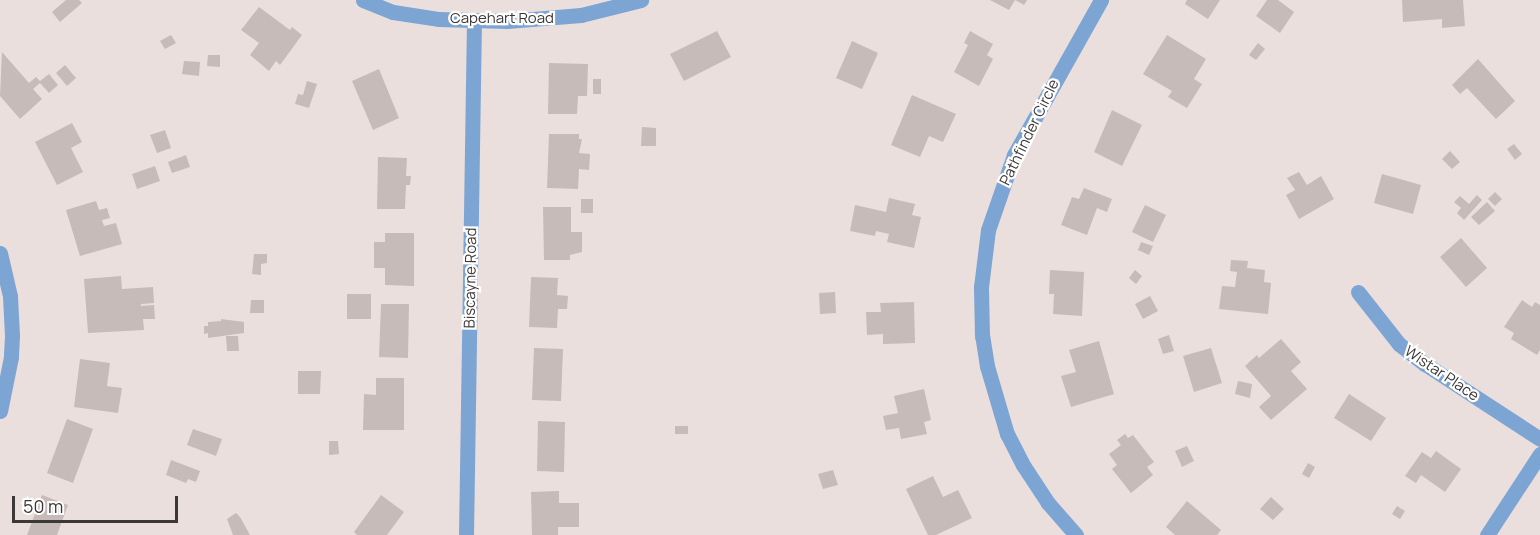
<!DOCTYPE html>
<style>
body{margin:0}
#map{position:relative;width:1540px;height:535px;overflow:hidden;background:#eadfdd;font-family:Manrope,sans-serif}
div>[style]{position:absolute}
.building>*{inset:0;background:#c6bbb9}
.minor>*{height:15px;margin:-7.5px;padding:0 7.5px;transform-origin:7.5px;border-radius:7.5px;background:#7da5d4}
span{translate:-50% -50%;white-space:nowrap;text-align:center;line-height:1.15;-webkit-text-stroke:4.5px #fff;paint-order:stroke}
.street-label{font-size:15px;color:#3c3837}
.scale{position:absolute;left:12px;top:496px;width:166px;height:27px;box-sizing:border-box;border:3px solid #3c3837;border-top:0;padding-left:8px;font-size:18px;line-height:21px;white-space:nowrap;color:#3c3837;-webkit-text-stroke:4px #fff;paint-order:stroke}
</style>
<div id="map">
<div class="building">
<div style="clip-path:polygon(66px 0,79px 0,82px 3px,60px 22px,52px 12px)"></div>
<div style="clip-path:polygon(990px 0,1027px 0,1024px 5px,1015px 0,1009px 10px)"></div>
<div style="clip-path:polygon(1187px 0,1220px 0,1208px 19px,1185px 4px)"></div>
<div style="clip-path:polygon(1267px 0,1278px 0,1294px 12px,1280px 33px,1256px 16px)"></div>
<div style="clip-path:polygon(1402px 0,1463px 0,1465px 26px,1442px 28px,1442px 19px,1403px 22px)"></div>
<div style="clip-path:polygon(259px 7px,290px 30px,292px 27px,302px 35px,280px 65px,276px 61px,269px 71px,250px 55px,259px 43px,241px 30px)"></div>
<div style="clip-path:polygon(717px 31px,731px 57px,684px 81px,670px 54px)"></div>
<div style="clip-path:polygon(970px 31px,993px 44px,987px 55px,993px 59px,979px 86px,954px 72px,968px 45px,964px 43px)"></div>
<div style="clip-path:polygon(171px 35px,176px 43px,165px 49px,160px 41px)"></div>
<div style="clip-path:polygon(1167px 35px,1206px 59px,1194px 79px,1202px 84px,1187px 108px,1168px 97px,1172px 91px,1143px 74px)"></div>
<div style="clip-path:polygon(852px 41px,878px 53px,862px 89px,836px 78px)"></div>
<div style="clip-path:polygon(1258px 43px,1265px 49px,1256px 60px,1249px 55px)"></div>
<div style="clip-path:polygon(2px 52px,29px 83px,36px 77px,40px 81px,49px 74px,58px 85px,49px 93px,40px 83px,33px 89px,42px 99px,20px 119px,0 96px)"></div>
<div style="clip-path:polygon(208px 55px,220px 55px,220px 67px,207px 66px)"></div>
<div style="clip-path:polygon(1478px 59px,1515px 101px,1496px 119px,1467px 88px,1460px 94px,1452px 85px)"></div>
<div style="clip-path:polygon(184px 61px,200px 62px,199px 76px,182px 74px)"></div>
<div style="clip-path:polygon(549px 63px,588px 64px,587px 96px,578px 96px,577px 114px,548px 114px)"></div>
<div style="clip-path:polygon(65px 65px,76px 78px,67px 86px,56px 73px)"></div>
<div style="clip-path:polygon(379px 69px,399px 118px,373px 130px,352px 81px)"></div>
<div style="clip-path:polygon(593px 79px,601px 79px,601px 94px,593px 94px)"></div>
<div style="clip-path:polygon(307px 81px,317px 84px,309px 108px,295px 104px,298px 94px,303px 95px)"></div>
<div style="clip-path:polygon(912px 95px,956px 114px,943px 142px,929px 136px,920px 157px,891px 145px)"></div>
<div style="clip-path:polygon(1112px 110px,1142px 125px,1122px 166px,1094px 152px)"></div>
<div style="clip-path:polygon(72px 123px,82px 142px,71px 148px,83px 172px,57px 185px,35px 142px)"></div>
<div style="clip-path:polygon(642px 127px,656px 128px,656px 146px,641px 146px)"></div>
<div style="clip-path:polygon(165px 130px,171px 148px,157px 153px,150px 135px)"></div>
<div style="clip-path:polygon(549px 134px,579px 134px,579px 139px,582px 139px,579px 153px,590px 154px,589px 170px,579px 169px,578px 189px,547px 188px)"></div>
<div style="clip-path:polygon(1514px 144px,1522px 154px,1515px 160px,1507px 149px)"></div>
<div style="clip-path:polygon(1450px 151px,1460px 162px,1452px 169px,1442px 159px)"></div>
<div style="clip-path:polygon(186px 155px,190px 167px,172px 173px,168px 162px)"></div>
<div style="clip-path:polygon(378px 157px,407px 158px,406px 176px,411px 176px,410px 185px,406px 185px,405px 209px,377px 209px)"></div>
<div style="clip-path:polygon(155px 166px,160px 181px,137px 189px,132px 174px)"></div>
<div style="clip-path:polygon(1299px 172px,1307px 185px,1321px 176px,1334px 199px,1299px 219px,1286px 195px,1295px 190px,1287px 178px)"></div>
<div style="clip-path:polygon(1382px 174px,1421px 185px,1413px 214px,1374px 203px)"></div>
<div style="clip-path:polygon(1084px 188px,1112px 199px,1107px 212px,1097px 208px,1087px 235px,1061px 225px,1072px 197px,1079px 199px)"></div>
<div style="clip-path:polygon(1495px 192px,1502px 199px,1495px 206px,1488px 199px)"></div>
<div style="clip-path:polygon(1477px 195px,1482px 200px,1464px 220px,1457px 213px,1461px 208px,1454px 202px,1460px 196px,1469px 204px)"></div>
<div style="clip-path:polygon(889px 198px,915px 204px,912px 215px,921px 217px,914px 248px,887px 242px,889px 234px,876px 231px,875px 236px,850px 231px,855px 205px,886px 212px)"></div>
<div style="clip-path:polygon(581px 199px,593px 199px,593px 213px,581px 213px)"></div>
<div style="clip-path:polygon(96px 201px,99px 210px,107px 208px,110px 218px,102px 220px,104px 226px,116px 223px,122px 244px,80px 256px,66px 210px)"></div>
<div style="clip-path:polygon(1487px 202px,1495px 211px,1479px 225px,1471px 217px)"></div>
<div style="clip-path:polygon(1145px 205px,1166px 215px,1153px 242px,1132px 232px)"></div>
<div style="clip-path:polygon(543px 207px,571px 207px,571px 232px,582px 232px,582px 252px,570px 255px,570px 260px,544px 260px)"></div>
<div style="clip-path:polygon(385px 233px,414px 233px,414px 286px,385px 285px,385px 268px,374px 268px,374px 242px,385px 242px)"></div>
<div style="clip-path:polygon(1461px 238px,1487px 268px,1466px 287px,1440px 257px)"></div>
<div style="clip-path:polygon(1141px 242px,1153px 246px,1149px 255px,1138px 250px)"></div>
<div style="clip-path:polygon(254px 254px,267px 254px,267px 263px,261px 264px,261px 275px,252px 274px)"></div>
<div style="clip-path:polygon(1231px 260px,1248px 261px,1247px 268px,1265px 270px,1264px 282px,1271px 283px,1268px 314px,1219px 309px,1222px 286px,1235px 287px,1237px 272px,1230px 271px)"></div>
<div style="clip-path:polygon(1050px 270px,1084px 272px,1082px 316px,1053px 314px,1054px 294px,1049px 294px)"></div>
<div style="clip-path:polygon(1135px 270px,1142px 276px,1136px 284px,1129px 278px)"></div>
<div style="clip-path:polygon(121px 276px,122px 289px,153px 287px,154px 303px,141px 304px,141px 306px,154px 305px,155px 319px,143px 319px,144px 330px,88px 333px,84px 279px)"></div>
<div style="clip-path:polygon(531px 277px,558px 278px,557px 295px,568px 296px,567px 309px,558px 309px,557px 328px,529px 327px)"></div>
<div style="clip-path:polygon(835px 292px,836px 313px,820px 314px,819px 293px)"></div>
<div style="clip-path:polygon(347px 294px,371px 294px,371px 319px,347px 319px)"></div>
<div style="clip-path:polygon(1150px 296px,1158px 311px,1143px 319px,1135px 304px)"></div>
<div style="clip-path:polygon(251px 300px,264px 300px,264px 313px,250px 313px)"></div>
<div style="clip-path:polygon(1522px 300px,1532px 307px,1535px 302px,1540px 305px,1540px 350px,1537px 355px,1511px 339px,1514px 333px,1504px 327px)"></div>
<div style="clip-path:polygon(914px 302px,915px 343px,883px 344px,883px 334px,867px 335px,866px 312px,881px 312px,880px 303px)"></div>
<div style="clip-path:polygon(381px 304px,409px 304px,408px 358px,379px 357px)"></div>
<div style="clip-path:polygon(221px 319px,244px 322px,244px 333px,208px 338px,208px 333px,204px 334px,204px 326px,208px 326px,208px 322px,221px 321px)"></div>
<div style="clip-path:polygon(1169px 335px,1174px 351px,1163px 354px,1158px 339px)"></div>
<div style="clip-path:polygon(226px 336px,238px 336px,239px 351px,227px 351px)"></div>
<div style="clip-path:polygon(1281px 339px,1301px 362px,1291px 371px,1307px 389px,1271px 420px,1259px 407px,1271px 396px,1245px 366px,1257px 355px,1259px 358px)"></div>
<div style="clip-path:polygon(1099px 341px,1114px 394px,1071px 407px,1061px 376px,1076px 372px,1069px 350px)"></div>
<div style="clip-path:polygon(534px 348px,563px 349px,561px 401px,532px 400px)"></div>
<div style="clip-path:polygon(1211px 348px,1222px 383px,1194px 392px,1183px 356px)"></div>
<div style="clip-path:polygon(80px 359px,110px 363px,107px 386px,122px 388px,118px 413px,74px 407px)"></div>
<div style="clip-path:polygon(298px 371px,321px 371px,320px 394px,298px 394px)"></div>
<div style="clip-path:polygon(376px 378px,404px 378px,404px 430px,363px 430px,364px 394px,376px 395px)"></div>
<div style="clip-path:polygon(1238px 381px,1252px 384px,1250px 398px,1235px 394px)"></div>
<div style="clip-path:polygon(924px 389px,931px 420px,924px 422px,927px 434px,901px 439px,899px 428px,886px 430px,883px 416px,898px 413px,894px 396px)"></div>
<div style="clip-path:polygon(1349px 394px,1386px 418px,1371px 441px,1334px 418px)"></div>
<div style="clip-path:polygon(67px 419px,93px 429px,73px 483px,47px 473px)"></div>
<div style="clip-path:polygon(538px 421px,565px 422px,564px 472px,537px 471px)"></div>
<div style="clip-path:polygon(675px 426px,688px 426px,688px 434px,675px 434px)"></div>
<div style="clip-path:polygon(193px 429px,222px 439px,216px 456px,187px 445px)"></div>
<div style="clip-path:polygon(1125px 434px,1128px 438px,1133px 435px,1154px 462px,1147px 467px,1153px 475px,1131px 493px,1112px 469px,1117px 465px,1109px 454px,1121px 445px,1117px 440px)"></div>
<div style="clip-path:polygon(329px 441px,338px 441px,339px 454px,329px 455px)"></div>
<div style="clip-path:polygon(1187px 446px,1194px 461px,1182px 467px,1175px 451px)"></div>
<div style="clip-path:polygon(1436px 451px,1461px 469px,1445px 492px,1421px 475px,1416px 483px,1405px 476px,1422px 452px,1431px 458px)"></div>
<div style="clip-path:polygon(171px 460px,200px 471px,196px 482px,188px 479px,186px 483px,166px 475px)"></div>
<div style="clip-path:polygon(1308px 463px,1315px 467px,1309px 478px,1302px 474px)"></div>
<div style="clip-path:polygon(833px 470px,838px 485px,823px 489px,818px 474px)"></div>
<div style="clip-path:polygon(933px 476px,943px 497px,958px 490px,972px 518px,936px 535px,928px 535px,906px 489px)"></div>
<div style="clip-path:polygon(559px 491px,559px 503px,579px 503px,579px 527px,558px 527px,558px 535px,532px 535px,531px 492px)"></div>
<div style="clip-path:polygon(42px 495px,68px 505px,57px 535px,27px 535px)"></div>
<div style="clip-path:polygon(381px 495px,404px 512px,387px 535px,357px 535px,354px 532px)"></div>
<div style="clip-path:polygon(1271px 497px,1284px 509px,1273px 520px,1260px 509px)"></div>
<div style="clip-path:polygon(1187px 501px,1221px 530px,1217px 535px,1175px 535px,1166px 527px)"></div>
<div style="clip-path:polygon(1397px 506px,1405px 511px,1400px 519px,1392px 514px)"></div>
<div style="clip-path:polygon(236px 513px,240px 517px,250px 535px,233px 535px,227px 519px)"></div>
</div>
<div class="minor">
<div style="left:363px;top:0;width:32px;rotate:22deg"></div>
<div style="left:393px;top:12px;width:47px;rotate:8.7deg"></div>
<div style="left:439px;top:19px;width:68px;rotate:1.7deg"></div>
<div style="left:507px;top:21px;width:74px;rotate:-4.6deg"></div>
<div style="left:581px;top:15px;width:62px;rotate:-14deg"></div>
<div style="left:0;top:253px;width:44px;rotate:76.9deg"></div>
<div style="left:10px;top:296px;width:40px;rotate:87.1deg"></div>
<div style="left:12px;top:336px;width:21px;rotate:93deg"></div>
<div style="left:11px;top:357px;width:55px;rotate:101.5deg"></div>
<div style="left:1358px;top:292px;width:66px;rotate:51.7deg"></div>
<div style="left:1399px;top:344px;width:33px;rotate:38deg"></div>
<div style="left:1425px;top:364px;width:137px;rotate:33.1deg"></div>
<div style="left:466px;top:535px;width:514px;rotate:-89.11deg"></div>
<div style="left:1076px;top:535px;width:43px;rotate:-131.2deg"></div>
<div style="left:1048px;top:503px;width:45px;rotate:-123.3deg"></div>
<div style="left:1023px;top:465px;width:35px;rotate:-117deg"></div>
<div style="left:1007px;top:434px;width:71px;rotate:-106.4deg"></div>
<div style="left:987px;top:366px;width:30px;rotate:-99deg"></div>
<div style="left:982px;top:336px;width:49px;rotate:-91.2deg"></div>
<div style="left:981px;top:287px;width:57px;rotate:-83deg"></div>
<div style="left:988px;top:230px;width:79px;rotate:-70.9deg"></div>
<div style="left:1014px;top:155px;width:178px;rotate:-60.7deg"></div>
<div style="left:1487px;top:535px;width:97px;rotate:-56.8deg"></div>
</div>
<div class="street-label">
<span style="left:502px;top:18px">Capehart Road</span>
<span style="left:1029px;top:132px;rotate:-64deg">Pathfinder Circle</span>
<span style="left:470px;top:278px;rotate:-89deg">Biscayne Road</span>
<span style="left:1442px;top:373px;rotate:34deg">Wistar Place</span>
</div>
<div class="scale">50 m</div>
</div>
